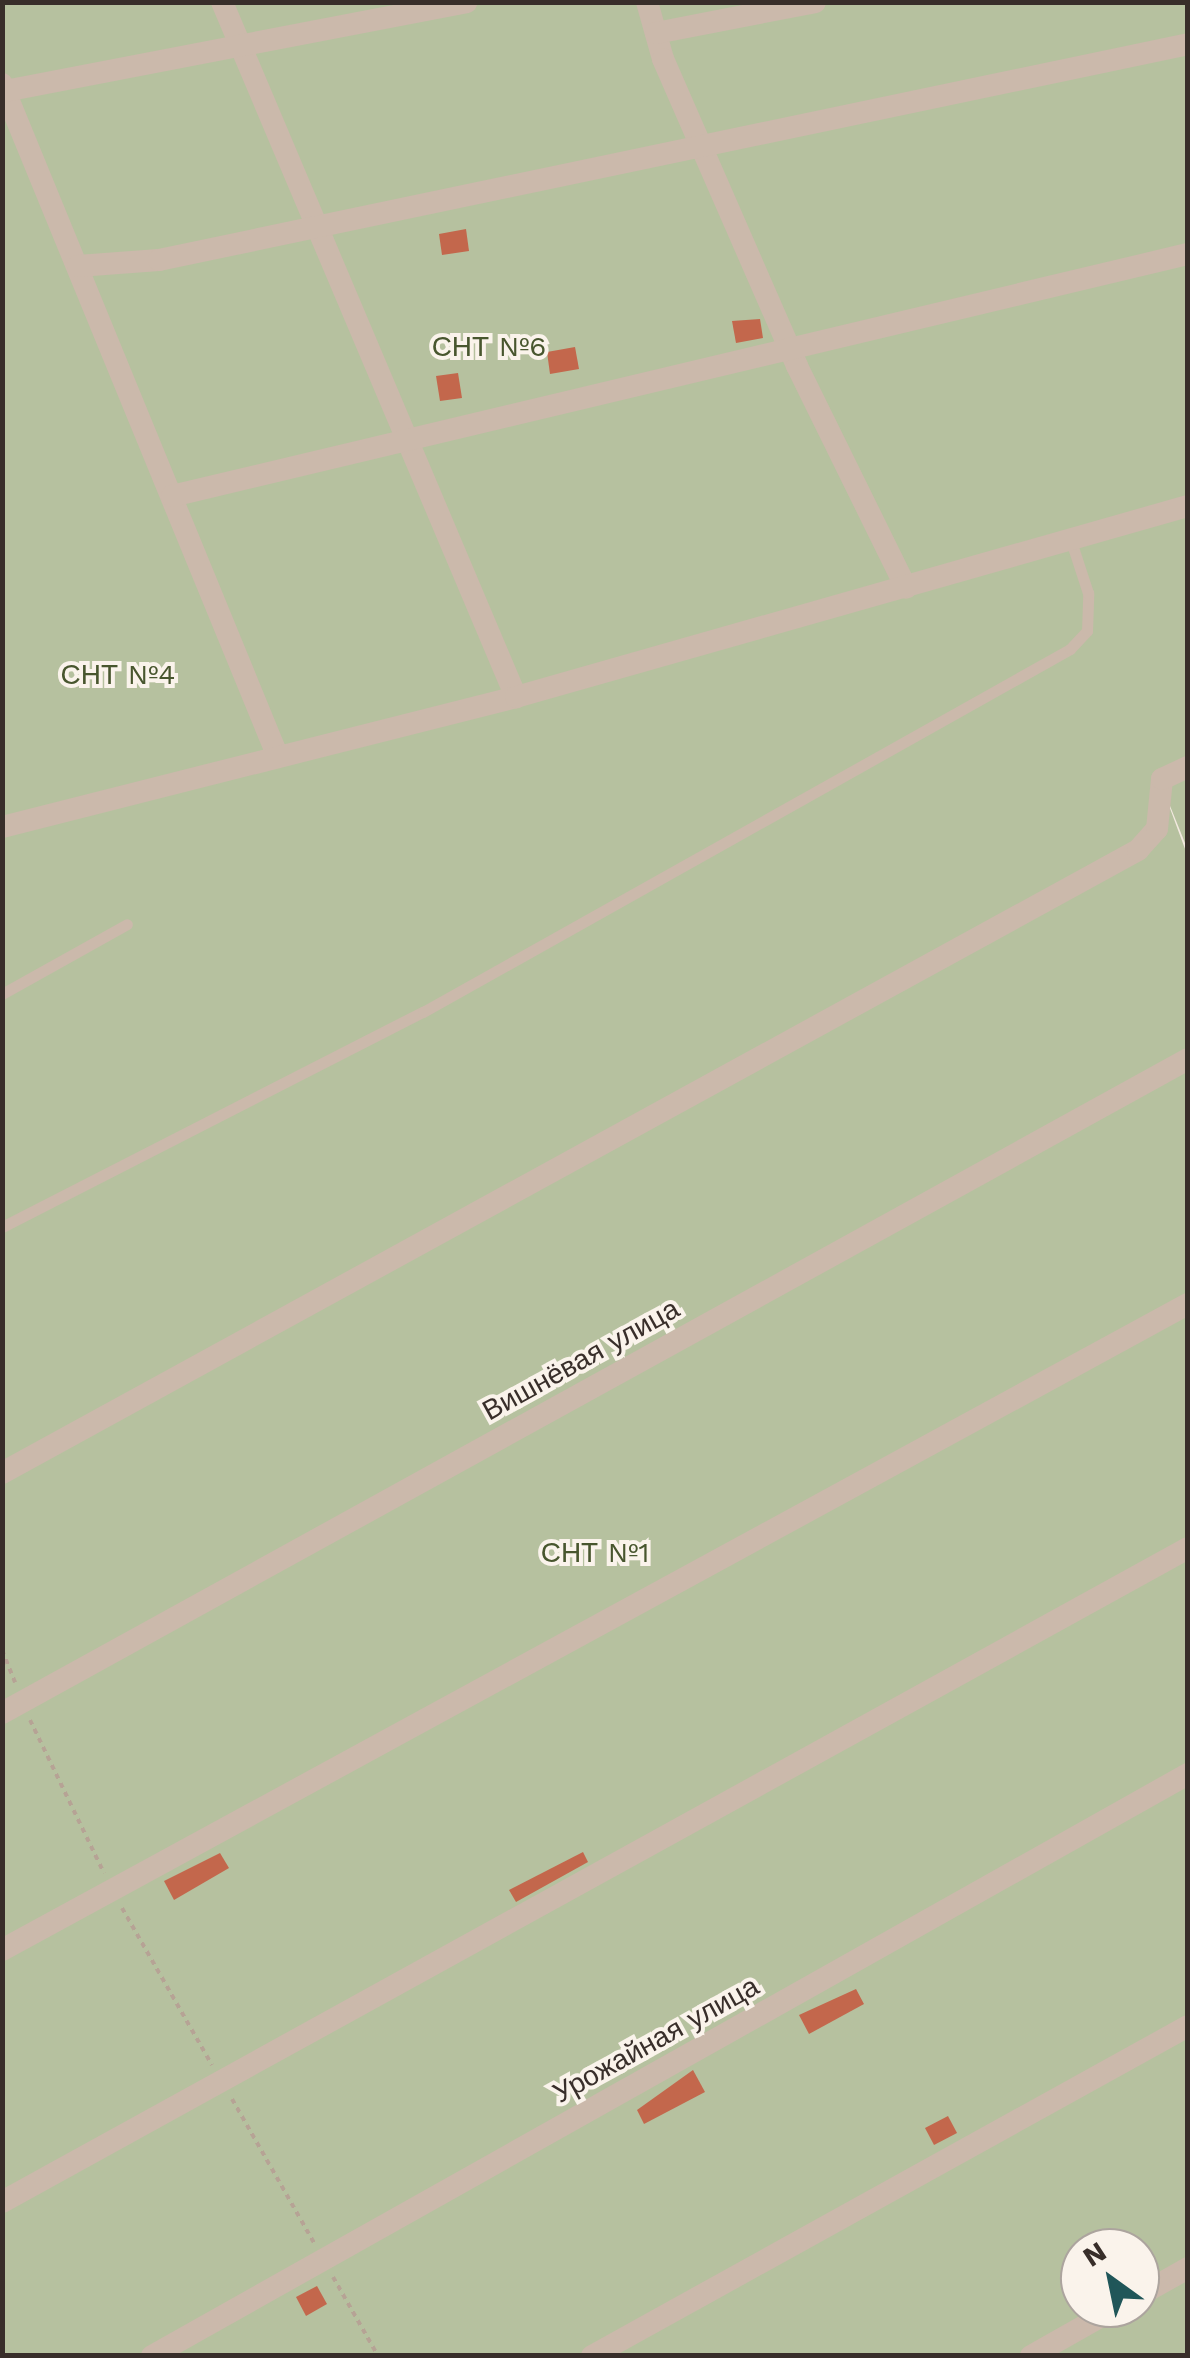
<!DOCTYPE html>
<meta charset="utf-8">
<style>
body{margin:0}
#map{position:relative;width:1190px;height:2358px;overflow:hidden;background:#f2e9df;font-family:"Work Sans",sans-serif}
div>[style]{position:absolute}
.green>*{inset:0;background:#b6c19f}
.building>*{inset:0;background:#c3674c}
.path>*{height:4px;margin-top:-2px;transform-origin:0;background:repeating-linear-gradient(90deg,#b6a395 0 5px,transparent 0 10px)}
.lane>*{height:11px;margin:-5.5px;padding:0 5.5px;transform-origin:5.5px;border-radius:5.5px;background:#cbb9ab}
.street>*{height:22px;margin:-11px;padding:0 11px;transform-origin:11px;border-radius:11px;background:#cbb9ab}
span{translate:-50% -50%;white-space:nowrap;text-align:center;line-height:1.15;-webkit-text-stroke:8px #faf3eb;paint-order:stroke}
.park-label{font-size:28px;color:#48562e}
.street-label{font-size:28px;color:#382e2a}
.frame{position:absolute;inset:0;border:5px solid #382e2a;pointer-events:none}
.north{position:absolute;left:1060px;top:2228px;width:100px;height:100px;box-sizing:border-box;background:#faf3eb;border:2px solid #aca49e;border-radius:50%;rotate:327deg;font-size:28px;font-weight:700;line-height:40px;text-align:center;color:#382e2a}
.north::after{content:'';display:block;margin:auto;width:35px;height:45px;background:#205659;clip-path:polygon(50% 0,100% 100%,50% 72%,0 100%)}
</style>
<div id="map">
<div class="green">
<div style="clip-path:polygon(evenodd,3px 3px,1187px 3px,1187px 848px,1158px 776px,1188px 857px,1187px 2355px,3px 2356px,3px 3px,1080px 2248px,1140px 2248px,1140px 2308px,1080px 2308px,1080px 2248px)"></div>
</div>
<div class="building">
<div style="clip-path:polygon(466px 229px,469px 251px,442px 255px,439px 234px)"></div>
<div style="clip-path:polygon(760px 319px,763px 338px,736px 343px,732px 321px)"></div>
<div style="clip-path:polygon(575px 347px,579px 369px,550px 374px,547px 352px)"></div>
<div style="clip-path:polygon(458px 373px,462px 398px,440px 401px,436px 376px)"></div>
<div style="clip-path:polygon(583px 1852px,588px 1862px,516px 1902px,509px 1890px)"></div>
<div style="clip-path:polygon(220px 1853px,229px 1868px,174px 1900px,164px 1881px)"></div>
<div style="clip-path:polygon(856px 1989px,864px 2004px,809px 2034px,799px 2015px)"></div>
<div style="clip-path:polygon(693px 2070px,705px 2092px,644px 2124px,637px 2110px)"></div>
<div style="clip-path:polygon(948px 2116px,957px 2133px,934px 2145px,925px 2128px)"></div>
<div style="clip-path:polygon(317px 2286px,327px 2304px,306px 2316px,296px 2297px)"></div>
</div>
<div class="path">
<div style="left:2px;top:1650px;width:35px;rotate:68deg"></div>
<div style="left:30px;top:1720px;width:170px;rotate:64.2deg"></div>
<div style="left:122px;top:1908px;width:181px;rotate:60.2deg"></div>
<div style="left:232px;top:2099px;width:166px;rotate:60.3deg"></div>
<div style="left:333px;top:2277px;width:91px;rotate:60.3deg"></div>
</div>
<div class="lane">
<div style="left:2px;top:994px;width:143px;rotate:-29.2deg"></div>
<div style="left:2px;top:1227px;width:473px;rotate:-27.1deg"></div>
<div style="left:423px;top:1012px;width:742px;rotate:-29.29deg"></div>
<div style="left:1070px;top:649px;width:25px;rotate:-47deg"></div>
<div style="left:1087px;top:631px;width:38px;rotate:-88deg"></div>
<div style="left:1088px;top:593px;width:58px;rotate:-108.1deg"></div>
</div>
<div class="street">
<div style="left:222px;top:2px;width:755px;rotate:67.07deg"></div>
<div style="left:647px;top:2px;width:59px;rotate:74.3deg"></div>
<div style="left:663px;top:59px;width:335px;rotate:66.4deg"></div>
<div style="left:797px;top:366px;width:247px;rotate:63.8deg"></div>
<div style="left:656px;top:33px;width:162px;rotate:-11deg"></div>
<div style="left:2px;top:84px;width:727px;rotate:67.7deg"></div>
<div style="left:5px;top:91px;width:470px;rotate:-10.9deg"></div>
<div style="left:78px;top:266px;width:81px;rotate:-4.2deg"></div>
<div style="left:159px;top:260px;width:1051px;rotate:-11.85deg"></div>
<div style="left:172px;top:496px;width:1044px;rotate:-13.4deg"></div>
<div style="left:2px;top:827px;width:530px;rotate:-14.19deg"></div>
<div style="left:516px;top:697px;width:699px;rotate:-15.87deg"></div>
<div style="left:2px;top:1473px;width:1296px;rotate:-28.74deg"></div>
<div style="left:1138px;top:850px;width:28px;rotate:-48deg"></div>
<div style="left:1157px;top:829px;width:50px;rotate:-84.3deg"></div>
<div style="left:1162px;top:779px;width:29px;rotate:-25deg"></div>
<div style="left:2px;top:1713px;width:1354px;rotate:-28.87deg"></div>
<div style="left:2px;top:1950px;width:1351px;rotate:-28.58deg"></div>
<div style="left:2px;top:2202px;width:1354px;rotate:-28.87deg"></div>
<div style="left:1140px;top:2295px;width:55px;rotate:-29.4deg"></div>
<div style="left:152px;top:2356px;width:1188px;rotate:-29.33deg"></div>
<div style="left:592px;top:2356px;width:681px;rotate:-28.97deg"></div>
<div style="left:1031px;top:2356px;width:98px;rotate:-29.5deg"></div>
</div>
<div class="park-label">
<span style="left:489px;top:347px">СНТ №6</span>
<span style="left:118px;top:675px">СНТ №4</span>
<span style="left:595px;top:1553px">СНТ №1</span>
</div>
<div class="street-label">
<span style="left:581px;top:1360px;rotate:-29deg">Вишнёвая улица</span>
<span style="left:656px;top:2040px;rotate:-29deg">Урожайная улица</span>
</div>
<div class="frame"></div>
<div class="north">N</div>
</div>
